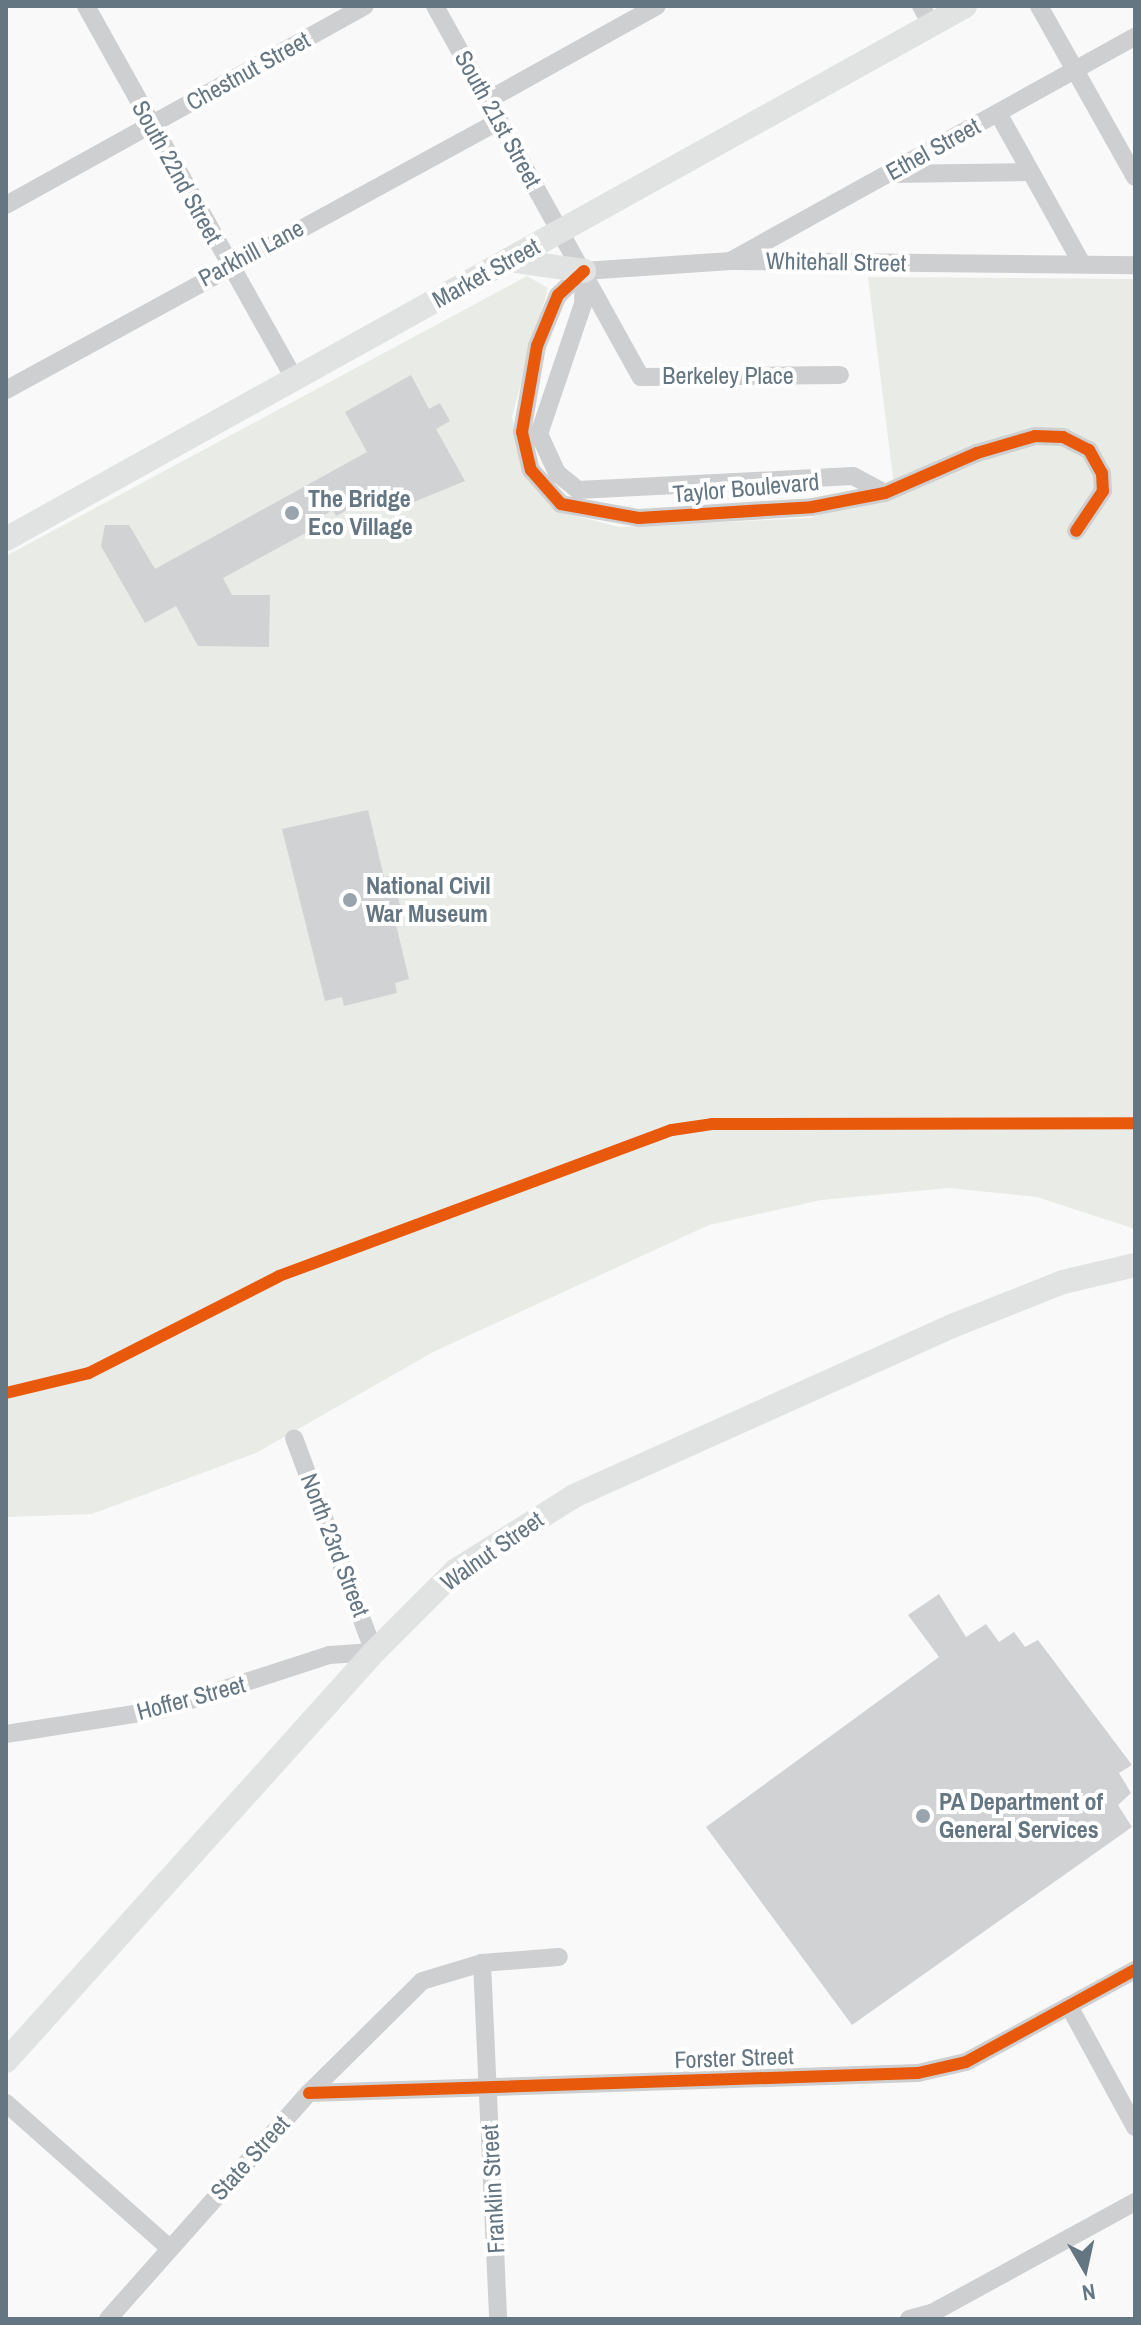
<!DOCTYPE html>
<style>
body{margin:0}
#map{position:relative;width:1141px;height:2325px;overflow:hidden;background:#f9f9f9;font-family:"Archivo Narrow",sans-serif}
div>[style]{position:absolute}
.green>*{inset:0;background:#e8ebe6}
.building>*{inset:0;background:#d0d2d3}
.minor>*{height:18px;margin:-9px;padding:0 9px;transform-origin:9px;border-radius:9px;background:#cecfd0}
.major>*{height:24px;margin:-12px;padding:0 12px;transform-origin:12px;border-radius:12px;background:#e1e2e2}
.cycleway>*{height:12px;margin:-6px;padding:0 6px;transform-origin:6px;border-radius:6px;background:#e8590c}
.dots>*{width:22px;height:22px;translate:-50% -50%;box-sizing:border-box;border:4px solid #fff;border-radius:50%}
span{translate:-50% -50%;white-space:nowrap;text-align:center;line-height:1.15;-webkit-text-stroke:8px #fff;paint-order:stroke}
.street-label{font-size:24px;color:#657683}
.poi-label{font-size:24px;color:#657683;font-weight:700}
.left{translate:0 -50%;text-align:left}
.frame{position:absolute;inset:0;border:8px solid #657683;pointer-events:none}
.north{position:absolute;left:1045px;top:2229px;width:80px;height:80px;-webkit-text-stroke:6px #fff;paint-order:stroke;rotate:171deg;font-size:22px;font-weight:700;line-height:32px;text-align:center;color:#657683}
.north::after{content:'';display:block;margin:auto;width:28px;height:36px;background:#657683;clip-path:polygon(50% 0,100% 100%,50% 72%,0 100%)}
</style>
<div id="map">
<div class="green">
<div style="clip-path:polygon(527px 276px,548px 288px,512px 416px,526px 477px,561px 512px,619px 527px,810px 518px,894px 486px,868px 277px,1135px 279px,1135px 1229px,1037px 1197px,949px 1188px,821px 1200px,709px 1225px,435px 1351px,256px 1453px,92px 1514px,6px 1517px,6px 556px)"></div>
</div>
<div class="building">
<div style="clip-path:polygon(411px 375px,429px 409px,440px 403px,450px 421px,436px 429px,465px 481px,404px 506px,397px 494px,382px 503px,377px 494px,336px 516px,333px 510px,309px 523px,313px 529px,223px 578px,232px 595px,270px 595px,269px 647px,198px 646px,176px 606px,145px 623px,101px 546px,105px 525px,129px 525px,155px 569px,367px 452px,345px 412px)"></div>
<div style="clip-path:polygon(368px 810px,384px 877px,393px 875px,401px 910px,393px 912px,409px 979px,395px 983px,397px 993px,344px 1006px,342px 997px,325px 1001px,282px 829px)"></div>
<div style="clip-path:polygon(939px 1594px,966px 1637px,986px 1624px,999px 1642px,1014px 1632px,1025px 1647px,1038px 1640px,1132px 1765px,1119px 1773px,1131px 1793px,1118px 1805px,1132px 1827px,852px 2025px,706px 1827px,939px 1657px,908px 1615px)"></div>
</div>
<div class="minor">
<div style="left:86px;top:6px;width:426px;rotate:60.8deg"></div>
<div style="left:435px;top:6px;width:424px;rotate:61deg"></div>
<div style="left:641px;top:377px;width:199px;rotate:-0.6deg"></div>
<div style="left:921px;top:6px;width:21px;rotate:61deg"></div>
<div style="left:1039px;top:6px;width:196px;rotate:60.7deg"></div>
<div style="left:488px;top:100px;width:193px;rotate:-29.1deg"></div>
<div style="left:998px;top:113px;width:173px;rotate:60.9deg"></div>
<div style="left:889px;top:174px;width:141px;rotate:-0.8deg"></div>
<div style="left:6px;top:205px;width:410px;rotate:-29deg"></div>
<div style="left:732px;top:260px;width:461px;rotate:-29deg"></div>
<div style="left:584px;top:271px;width:35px;rotate:137deg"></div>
<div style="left:558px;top:295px;width:55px;rotate:112.4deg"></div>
<div style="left:537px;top:346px;width:87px;rotate:99.9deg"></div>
<div style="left:522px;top:432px;width:39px;rotate:77deg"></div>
<div style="left:531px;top:470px;width:45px;rotate:48.6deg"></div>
<div style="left:561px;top:504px;width:79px;rotate:10.2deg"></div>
<div style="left:639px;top:518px;width:173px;rotate:-3.6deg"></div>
<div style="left:812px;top:507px;width:74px;rotate:-10.9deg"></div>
<div style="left:885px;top:493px;width:100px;rotate:-23.5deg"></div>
<div style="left:977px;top:453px;width:60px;rotate:-16.3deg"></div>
<div style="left:1035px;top:436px;width:28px;rotate:2deg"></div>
<div style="left:1063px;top:437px;width:29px;rotate:27deg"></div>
<div style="left:1089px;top:450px;width:26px;rotate:61deg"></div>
<div style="left:1102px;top:473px;width:18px;rotate:87deg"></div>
<div style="left:1103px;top:491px;width:48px;rotate:124deg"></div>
<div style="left:584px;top:271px;width:147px;rotate:-3.9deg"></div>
<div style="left:731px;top:261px;width:404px;rotate:0.6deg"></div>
<div style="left:584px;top:274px;width:30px;rotate:92deg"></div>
<div style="left:583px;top:304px;width:137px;rotate:108.7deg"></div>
<div style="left:539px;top:434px;width:43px;rotate:65.2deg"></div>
<div style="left:557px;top:473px;width:27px;rotate:39deg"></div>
<div style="left:578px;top:490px;width:275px;rotate:-2.9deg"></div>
<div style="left:853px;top:476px;width:36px;rotate:28deg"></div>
<div style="left:6px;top:390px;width:562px;rotate:-28.62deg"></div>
<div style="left:6px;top:1734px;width:156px;rotate:-8.9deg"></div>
<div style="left:160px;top:1710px;width:178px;rotate:-18deg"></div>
<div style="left:329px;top:1655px;width:45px;rotate:-3.8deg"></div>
<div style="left:374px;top:1652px;width:228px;rotate:-110.5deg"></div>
<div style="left:482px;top:1963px;width:356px;rotate:87.4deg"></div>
<div style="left:1069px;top:2006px;width:138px;rotate:61.4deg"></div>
<div style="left:309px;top:2093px;width:609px;rotate:-1.88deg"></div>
<div style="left:918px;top:2073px;width:49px;rotate:-12.9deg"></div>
<div style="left:966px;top:2062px;width:192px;rotate:-28.6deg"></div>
<div style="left:6px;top:2103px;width:217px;rotate:41.6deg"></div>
<div style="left:108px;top:2319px;width:302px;rotate:-48.4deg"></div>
<div style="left:309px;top:2093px;width:159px;rotate:-44.7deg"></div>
<div style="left:422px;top:1981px;width:63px;rotate:-16.7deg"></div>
<div style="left:482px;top:1963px;width:77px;rotate:-4.5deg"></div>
<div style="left:909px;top:2319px;width:24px;rotate:-15deg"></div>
<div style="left:932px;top:2313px;width:231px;rotate:-28.7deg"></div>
</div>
<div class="major">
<div style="left:508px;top:260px;width:77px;rotate:8.2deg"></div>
<div style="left:6px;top:539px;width:1097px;rotate:-29.06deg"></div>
<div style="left:6px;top:2061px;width:550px;rotate:-48.02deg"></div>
<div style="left:374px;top:1652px;width:115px;rotate:-45deg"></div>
<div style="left:455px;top:1571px;width:141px;rotate:-32.2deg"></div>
<div style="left:574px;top:1496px;width:414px;rotate:-24.2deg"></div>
<div style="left:952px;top:1326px;width:119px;rotate:-21.6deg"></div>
<div style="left:1063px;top:1282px;width:74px;rotate:-13.3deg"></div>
</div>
<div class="cycleway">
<div style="left:584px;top:271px;width:35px;rotate:137deg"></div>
<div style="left:558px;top:295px;width:55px;rotate:112.4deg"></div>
<div style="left:537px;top:346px;width:87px;rotate:99.9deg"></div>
<div style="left:522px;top:432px;width:39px;rotate:77deg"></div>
<div style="left:531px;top:470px;width:45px;rotate:48.6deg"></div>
<div style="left:561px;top:504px;width:79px;rotate:10.2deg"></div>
<div style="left:639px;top:518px;width:173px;rotate:-3.6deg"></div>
<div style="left:812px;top:507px;width:74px;rotate:-10.9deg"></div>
<div style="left:885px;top:493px;width:100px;rotate:-23.5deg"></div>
<div style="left:977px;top:453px;width:60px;rotate:-16.3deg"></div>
<div style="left:1035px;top:436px;width:28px;rotate:2deg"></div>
<div style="left:1063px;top:437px;width:29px;rotate:27deg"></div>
<div style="left:1089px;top:450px;width:26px;rotate:61deg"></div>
<div style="left:1102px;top:473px;width:18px;rotate:87deg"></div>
<div style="left:1103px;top:491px;width:48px;rotate:124deg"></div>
<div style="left:6px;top:1393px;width:85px;rotate:-13.5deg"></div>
<div style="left:89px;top:1373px;width:213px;rotate:-27deg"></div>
<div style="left:279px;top:1276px;width:419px;rotate:-20.4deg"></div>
<div style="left:672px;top:1130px;width:40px;rotate:-8.5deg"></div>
<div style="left:712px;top:1124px;width:423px;rotate:-0.1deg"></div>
<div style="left:309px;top:2093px;width:609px;rotate:-1.88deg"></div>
<div style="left:918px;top:2073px;width:49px;rotate:-12.9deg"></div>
<div style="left:966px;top:2062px;width:192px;rotate:-28.6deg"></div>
</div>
<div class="dots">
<div style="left:292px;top:513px;background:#99a4ac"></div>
<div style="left:350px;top:900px;background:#99a4ac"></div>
<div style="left:923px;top:1816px;background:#99a4ac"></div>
</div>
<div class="street-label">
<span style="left:248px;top:71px;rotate:-29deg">Chestnut Street</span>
<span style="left:498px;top:119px;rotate:61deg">South 21st Street</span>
<span style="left:933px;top:149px;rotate:-29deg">Ethel Street</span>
<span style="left:177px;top:172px;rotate:61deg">South 22nd Street</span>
<span style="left:251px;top:253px;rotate:-28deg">Parkhill Lane</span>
<span style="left:836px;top:262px;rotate:1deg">Whitehall Street</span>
<span style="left:486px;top:273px;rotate:-29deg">Market Street</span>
<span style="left:728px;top:376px">Berkeley Place</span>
<span style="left:746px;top:488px;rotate:-5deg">Taylor Boulevard</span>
<span style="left:335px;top:1545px;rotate:69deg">North 23rd Street</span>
<span style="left:492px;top:1551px;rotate:-35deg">Walnut Street</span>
<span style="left:191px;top:1698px;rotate:-15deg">Hoffer Street</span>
<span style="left:734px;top:2058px;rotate:-2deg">Forster Street</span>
<span style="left:250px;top:2158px;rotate:-48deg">State Street</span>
<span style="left:493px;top:2189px;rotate:-93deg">Franklin Street</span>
</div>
<div class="poi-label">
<span class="left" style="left:308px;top:513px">The Bridge<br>Eco Village</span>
<span class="left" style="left:366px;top:900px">National Civil<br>War Museum</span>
<span class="left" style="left:939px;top:1816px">PA Department of<br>General Services</span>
</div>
<div class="frame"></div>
<div class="north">N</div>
</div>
